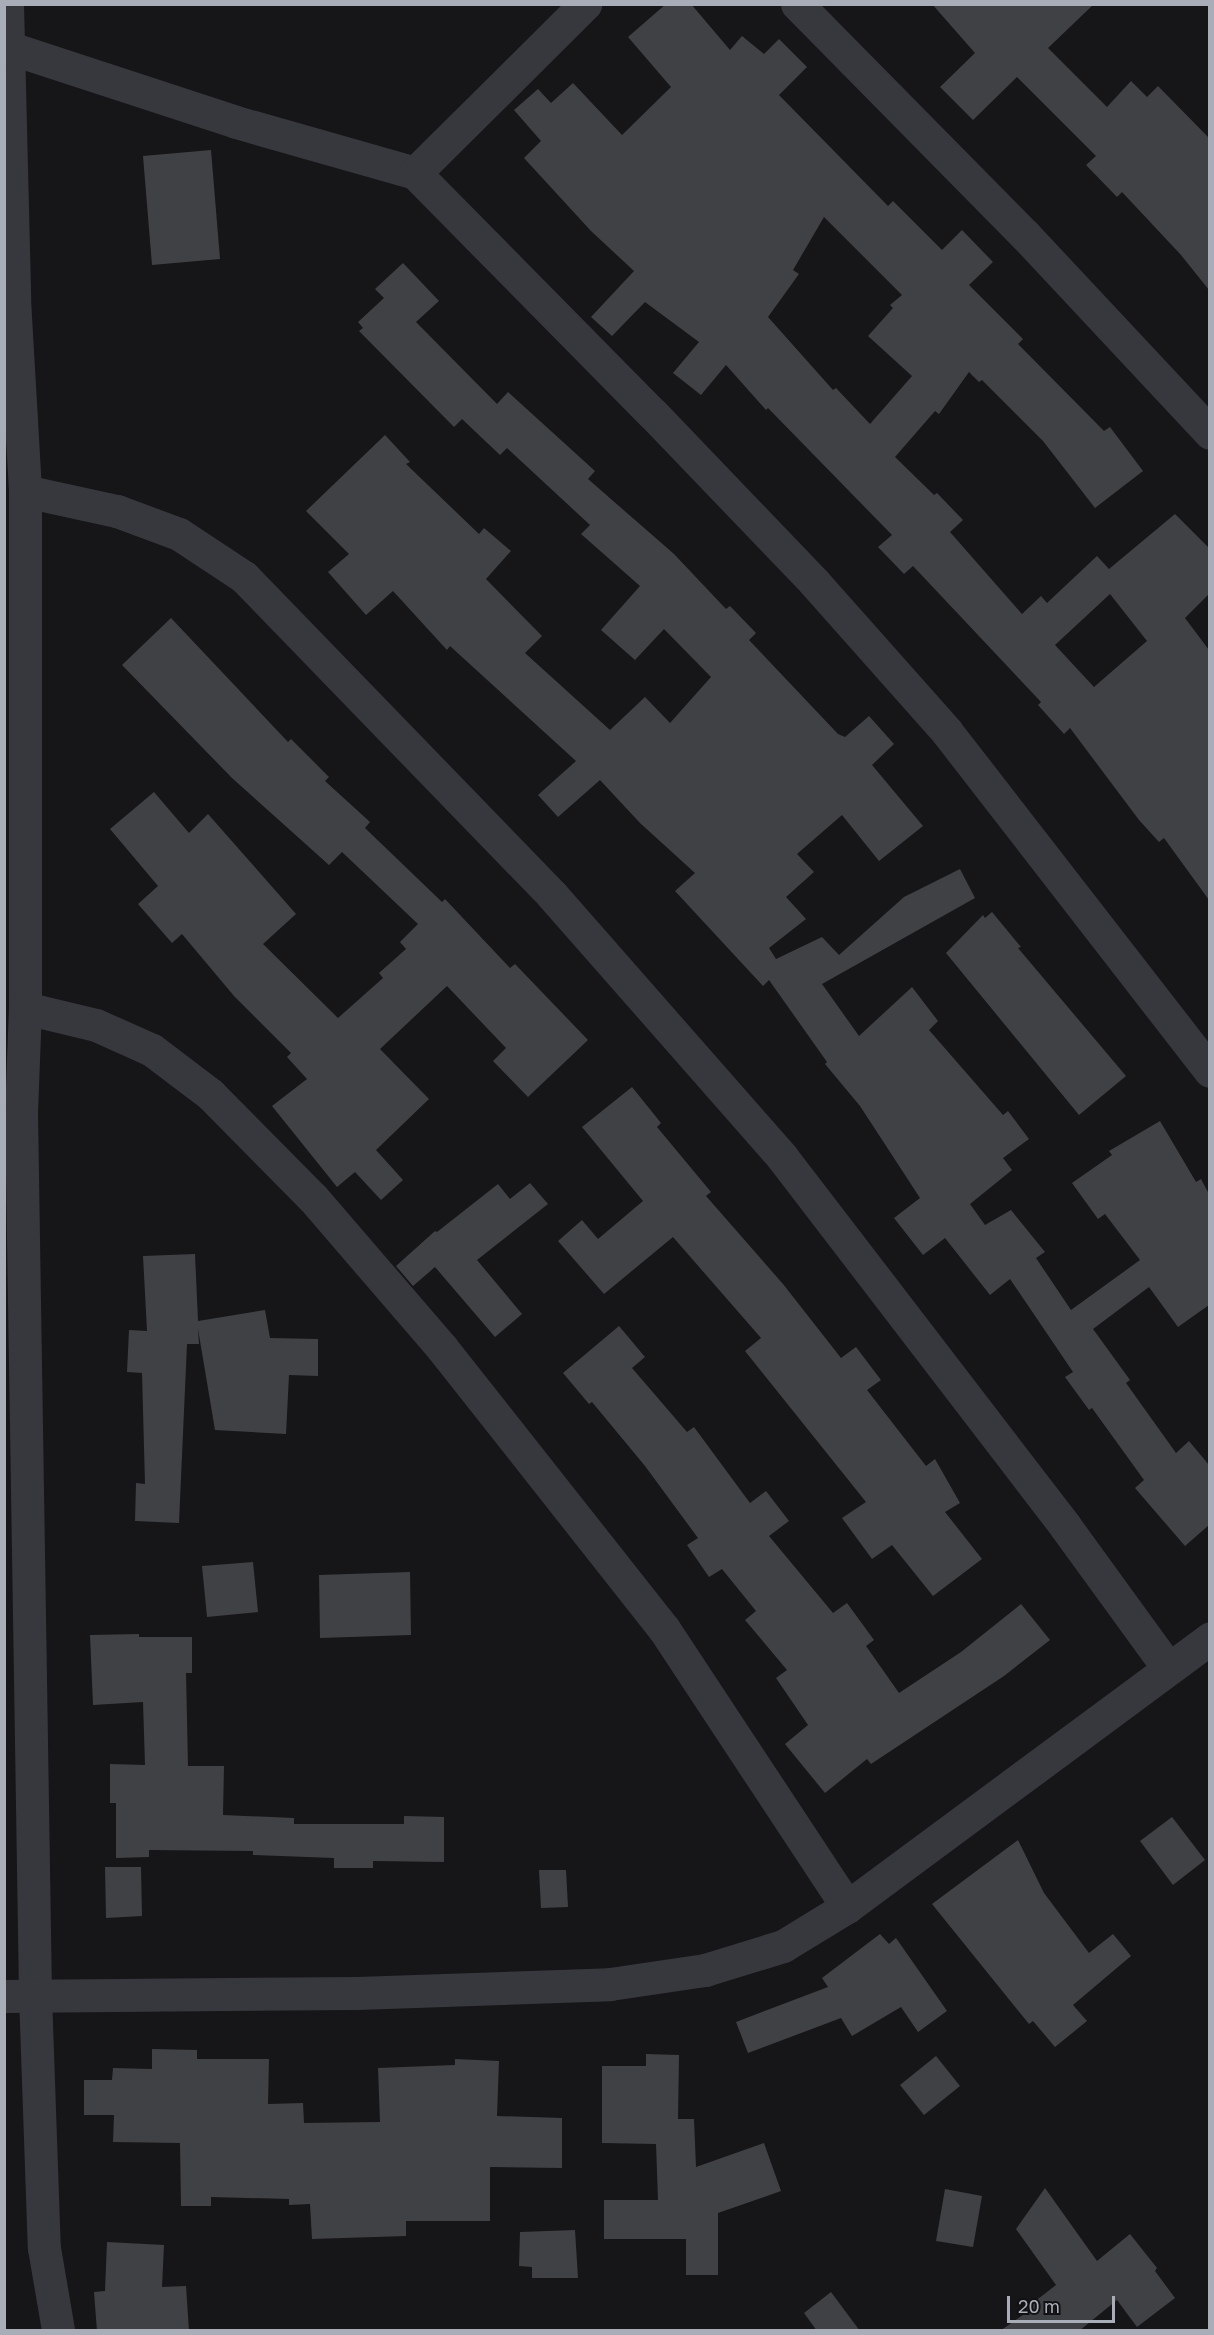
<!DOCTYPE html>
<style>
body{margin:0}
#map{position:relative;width:1214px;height:2335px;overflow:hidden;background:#161618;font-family:"Golos Text",sans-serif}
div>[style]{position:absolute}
.building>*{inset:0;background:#404145}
.street>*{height:33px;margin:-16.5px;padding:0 16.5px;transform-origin:16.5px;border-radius:16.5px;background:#37383d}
span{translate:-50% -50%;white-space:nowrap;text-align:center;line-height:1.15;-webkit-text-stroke:4.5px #111113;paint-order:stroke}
.frame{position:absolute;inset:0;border:6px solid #a8adb8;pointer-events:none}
.scale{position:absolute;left:1007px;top:2296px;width:108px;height:27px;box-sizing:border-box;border:3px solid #a8adb8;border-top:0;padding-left:8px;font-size:18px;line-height:21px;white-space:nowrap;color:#a8adb8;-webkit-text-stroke:4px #111113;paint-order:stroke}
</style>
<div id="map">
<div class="building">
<div style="clip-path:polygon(evenodd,666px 4px,691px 4px,730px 50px,742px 36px,764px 54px,779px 39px,807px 67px,779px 95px,888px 206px,893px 201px,942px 250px,962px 230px,993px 262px,969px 285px,1023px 339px,1018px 344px,1104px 431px,1110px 427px,1143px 471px,1095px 508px,1043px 441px,982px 380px,979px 382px,969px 372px,939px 414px,935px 411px,895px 457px,934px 495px,937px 493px,963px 520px,950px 532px,1022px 614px,1041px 596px,1047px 603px,1097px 556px,1109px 569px,1175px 514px,1209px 548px,1209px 594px,1185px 618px,1209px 650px,1209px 900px,1164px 838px,1159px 842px,1139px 820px,1070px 728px,1064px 734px,1038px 705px,1041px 702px,913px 566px,904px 574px,878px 547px,892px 535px,768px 408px,766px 410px,726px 365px,701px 395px,673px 373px,699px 342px,645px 302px,612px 336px,591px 317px,634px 271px,591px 231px,524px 158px,541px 141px,514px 110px,538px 89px,551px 103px,573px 83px,622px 135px,671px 87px,628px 37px,666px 4px,824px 217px,902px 295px,890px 305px,893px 308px,868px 336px,912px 376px,870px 424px,836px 388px,833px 390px,768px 317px,799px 274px,793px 270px,824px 217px,666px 4px,1110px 594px,1147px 641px,1094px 687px,1055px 645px,1110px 594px)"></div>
<div style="clip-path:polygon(932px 4px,1094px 4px,1048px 48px,1107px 107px,1131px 81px,1147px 97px,1158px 86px,1209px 138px,1209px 290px,1181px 255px,1122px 192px,1117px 197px,1086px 165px,1096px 156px,1017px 77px,973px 120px,940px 87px,975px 53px)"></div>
<div style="clip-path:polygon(211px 150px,220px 259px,152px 265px,143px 156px)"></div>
<div style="clip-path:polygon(403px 263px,439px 301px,416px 322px,497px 404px,508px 392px,595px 471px,588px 479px,674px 554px,726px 609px,730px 606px,756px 633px,749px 640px,838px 734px,845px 737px,869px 716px,894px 744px,872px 765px,923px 826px,879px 861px,842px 815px,797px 854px,814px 872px,786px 897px,806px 919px,769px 948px,776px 959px,822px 937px,839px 955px,904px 897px,960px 869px,975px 898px,822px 984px,859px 1036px,912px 987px,938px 1021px,929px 1030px,1003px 1115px,1008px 1111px,1029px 1139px,1003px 1158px,1012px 1170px,970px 1204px,985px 1225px,1011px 1210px,1045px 1252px,1036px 1258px,1071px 1310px,1140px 1260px,1105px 1214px,1098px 1219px,1072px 1183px,1112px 1155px,1109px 1151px,1160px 1121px,1196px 1182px,1201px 1179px,1209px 1194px,1209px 1305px,1178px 1327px,1149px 1287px,1093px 1329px,1130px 1380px,1126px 1383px,1176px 1453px,1189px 1441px,1209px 1465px,1209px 1525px,1185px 1546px,1135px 1488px,1144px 1480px,1092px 1408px,1089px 1410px,1065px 1377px,1073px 1372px,1010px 1279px,990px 1295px,945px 1238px,923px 1255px,894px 1218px,920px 1198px,860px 1106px,825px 1064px,827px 1062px,769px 980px,763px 986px,675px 891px,695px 873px,640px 823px,600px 780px,558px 817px,538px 795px,576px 761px,450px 646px,447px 650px,393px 591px,366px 615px,328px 572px,349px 554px,306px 511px,385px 435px,410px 462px,406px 464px,479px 534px,484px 528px,511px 551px,486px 579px,542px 636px,525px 653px,610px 730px,645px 697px,670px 723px,711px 677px,664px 629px,635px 660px,601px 630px,640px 586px,581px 534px,590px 525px,507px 448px,500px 455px,462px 419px,454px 427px,359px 331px,363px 328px,358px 322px,384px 298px,375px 289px)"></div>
<div style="clip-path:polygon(171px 618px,288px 742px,291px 739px,329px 777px,325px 781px,370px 822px,365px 828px,442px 902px,445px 899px,510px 968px,515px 964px,588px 1040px,528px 1097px,493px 1061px,506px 1048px,447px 986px,380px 1049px,429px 1099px,376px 1150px,403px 1180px,381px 1200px,355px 1172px,337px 1187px,272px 1106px,307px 1079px,287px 1057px,291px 1053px,234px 996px,182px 934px,172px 943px,138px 904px,158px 886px,110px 829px,154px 792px,189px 833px,208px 814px,296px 914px,263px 944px,338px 1018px,383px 978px,379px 973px,406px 949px,400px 942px,418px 924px,342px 852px,329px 865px,232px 778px,122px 665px)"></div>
<div style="clip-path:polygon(992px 912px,1021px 947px,1018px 948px,1126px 1076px,1079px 1115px,946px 953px,983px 915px,985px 918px)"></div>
<div style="clip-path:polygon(632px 1087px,661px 1123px,657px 1127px,711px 1192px,706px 1196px,783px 1284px,841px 1358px,856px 1347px,881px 1380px,867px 1390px,926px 1466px,935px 1459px,960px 1503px,945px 1512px,982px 1559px,933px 1596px,892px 1545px,872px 1559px,842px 1518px,866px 1502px,745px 1351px,761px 1338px,673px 1237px,604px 1294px,558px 1241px,582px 1220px,598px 1239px,643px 1201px,582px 1127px)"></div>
<div style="clip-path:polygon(530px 1183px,548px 1204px,477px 1260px,522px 1314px,495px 1337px,435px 1267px,413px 1286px,396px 1266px,435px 1231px,437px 1232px,498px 1184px,510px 1199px)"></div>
<div style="clip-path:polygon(195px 1254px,198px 1321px,265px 1310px,270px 1338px,318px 1339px,318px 1376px,289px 1375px,286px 1434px,215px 1430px,198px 1329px,199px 1344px,187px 1344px,179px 1523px,135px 1521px,136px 1483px,145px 1484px,142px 1373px,127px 1372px,129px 1330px,147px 1331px,143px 1256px)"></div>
<div style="clip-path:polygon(619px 1326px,645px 1357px,632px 1368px,687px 1432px,694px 1427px,750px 1503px,766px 1491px,789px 1521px,769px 1536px,833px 1613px,847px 1603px,874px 1640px,866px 1646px,899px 1693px,961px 1652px,1021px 1604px,1050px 1640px,1004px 1676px,871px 1764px,867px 1759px,825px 1793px,785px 1744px,808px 1725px,776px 1678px,787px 1670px,745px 1620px,756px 1611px,722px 1569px,709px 1577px,687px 1545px,698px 1538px,645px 1466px,592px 1402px,589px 1404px,563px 1373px)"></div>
<div style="clip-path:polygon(253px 1562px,258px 1612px,207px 1617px,202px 1566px)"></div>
<div style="clip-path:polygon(410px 1572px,411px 1635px,320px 1638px,319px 1575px)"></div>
<div style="clip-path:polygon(139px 1634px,139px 1637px,192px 1637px,192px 1673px,186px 1673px,188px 1766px,224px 1766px,223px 1815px,294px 1818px,294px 1824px,404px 1824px,404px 1816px,444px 1817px,444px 1862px,373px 1861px,373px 1868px,334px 1868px,334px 1858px,253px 1855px,253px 1851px,149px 1850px,149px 1857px,116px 1858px,116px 1803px,110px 1803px,110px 1764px,145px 1765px,143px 1702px,93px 1705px,90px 1635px)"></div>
<div style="clip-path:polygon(1172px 1817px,1205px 1860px,1173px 1885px,1140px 1841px)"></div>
<div style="clip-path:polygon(1018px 1840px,1044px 1893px,1089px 1953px,1113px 1934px,1131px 1956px,1073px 2005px,1087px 2021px,1055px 2047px,1033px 2021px,1029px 2024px,932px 1904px)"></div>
<div style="clip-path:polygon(105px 1867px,141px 1867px,142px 1916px,106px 1918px)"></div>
<div style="clip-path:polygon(539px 1870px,566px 1870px,568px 1907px,541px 1908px)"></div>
<div style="clip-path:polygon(880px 1934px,889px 1944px,896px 1938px,947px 2011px,918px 2032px,901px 2007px,852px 2036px,841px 2018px,748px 2053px,736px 2022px,828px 1987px,822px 1978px)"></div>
<div style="clip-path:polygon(152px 2049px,197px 2050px,197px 2059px,269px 2059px,268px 2104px,303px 2103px,304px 2123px,380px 2122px,378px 2068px,455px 2065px,455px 2059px,499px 2061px,497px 2116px,562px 2118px,562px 2168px,490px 2167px,490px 2221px,406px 2221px,406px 2236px,312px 2239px,310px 2204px,289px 2205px,289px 2199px,211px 2197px,211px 2206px,181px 2206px,180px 2143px,113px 2142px,114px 2115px,84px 2115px,84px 2080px,112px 2080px,113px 2068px,152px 2069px)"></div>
<div style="clip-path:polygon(646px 2054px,679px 2055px,678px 2119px,694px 2119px,696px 2167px,764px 2143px,781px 2191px,718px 2213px,718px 2275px,686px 2275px,686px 2239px,604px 2239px,604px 2200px,658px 2200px,656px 2144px,602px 2143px,602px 2066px,646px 2066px)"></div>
<div style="clip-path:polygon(936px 2056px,960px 2086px,924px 2115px,900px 2085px)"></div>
<div style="clip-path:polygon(1045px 2188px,1097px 2261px,1130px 2234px,1157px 2268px,1155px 2271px,1175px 2298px,1137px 2327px,1117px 2300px,1079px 2331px,1000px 2331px,1027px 2312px,1025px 2309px,1056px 2285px,1016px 2229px)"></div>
<div style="clip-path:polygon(945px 2189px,982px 2196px,973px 2247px,936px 2241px)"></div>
<div style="clip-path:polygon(575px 2230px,578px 2278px,532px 2278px,532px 2267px,519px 2266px,520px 2232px)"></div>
<div style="clip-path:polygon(107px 2242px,164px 2245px,162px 2287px,186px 2286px,189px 2331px,97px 2331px,94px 2292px,105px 2291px)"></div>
<div style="clip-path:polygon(831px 2292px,860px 2331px,817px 2331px,804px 2313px)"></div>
</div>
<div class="street">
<div style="left:7px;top:4px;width:295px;rotate:88.6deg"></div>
<div style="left:14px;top:299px;width:192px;rotate:86.7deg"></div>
<div style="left:25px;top:491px;width:517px;rotate:90deg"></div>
<div style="left:25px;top:1008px;width:104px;rotate:92.2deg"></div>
<div style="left:21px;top:1112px;width:883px;rotate:89.09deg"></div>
<div style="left:35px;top:1995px;width:253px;rotate:88deg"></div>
<div style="left:44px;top:2248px;width:83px;rotate:80.3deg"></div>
<div style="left:797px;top:4px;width:325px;rotate:45.4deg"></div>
<div style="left:1025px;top:235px;width:271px;rotate:46.9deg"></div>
<div style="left:7px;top:47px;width:241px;rotate:18.1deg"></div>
<div style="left:236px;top:122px;width:186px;rotate:15.9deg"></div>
<div style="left:415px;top:173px;width:240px;rotate:-44.8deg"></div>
<div style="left:415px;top:173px;width:339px;rotate:45.4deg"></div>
<div style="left:653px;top:414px;width:233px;rotate:46.2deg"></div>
<div style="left:814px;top:582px;width:200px;rotate:48.4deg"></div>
<div style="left:947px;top:732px;width:429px;rotate:52.2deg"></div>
<div style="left:25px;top:491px;width:94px;rotate:12.3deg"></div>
<div style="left:117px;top:511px;width:66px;rotate:20.4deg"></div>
<div style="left:179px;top:534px;width:78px;rotate:33.5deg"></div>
<div style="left:244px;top:577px;width:443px;rotate:45.9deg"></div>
<div style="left:552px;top:895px;width:349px;rotate:48.7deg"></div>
<div style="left:782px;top:1157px;width:465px;rotate:52.5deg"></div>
<div style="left:1065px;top:1526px;width:175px;rotate:54deg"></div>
<div style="left:25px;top:1008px;width:73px;rotate:13.5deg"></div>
<div style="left:96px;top:1025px;width:61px;rotate:24.1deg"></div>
<div style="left:152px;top:1050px;width:73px;rotate:37.2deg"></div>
<div style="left:210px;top:1094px;width:146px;rotate:45.3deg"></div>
<div style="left:313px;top:1198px;width:198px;rotate:49.3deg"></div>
<div style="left:442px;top:1348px;width:358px;rotate:51.7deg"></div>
<div style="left:664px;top:1629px;width:333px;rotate:56.6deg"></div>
<div style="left:4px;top:1996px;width:353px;rotate:-0.5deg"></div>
<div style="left:357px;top:1993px;width:253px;rotate:-2deg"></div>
<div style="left:610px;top:1984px;width:96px;rotate:-8.4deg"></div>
<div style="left:705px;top:1970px;width:82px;rotate:-17.1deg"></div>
<div style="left:783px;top:1946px;width:75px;rotate:-31.4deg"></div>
<div style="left:847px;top:1907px;width:452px;rotate:-36.5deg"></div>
</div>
<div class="frame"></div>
<div class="scale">20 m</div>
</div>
